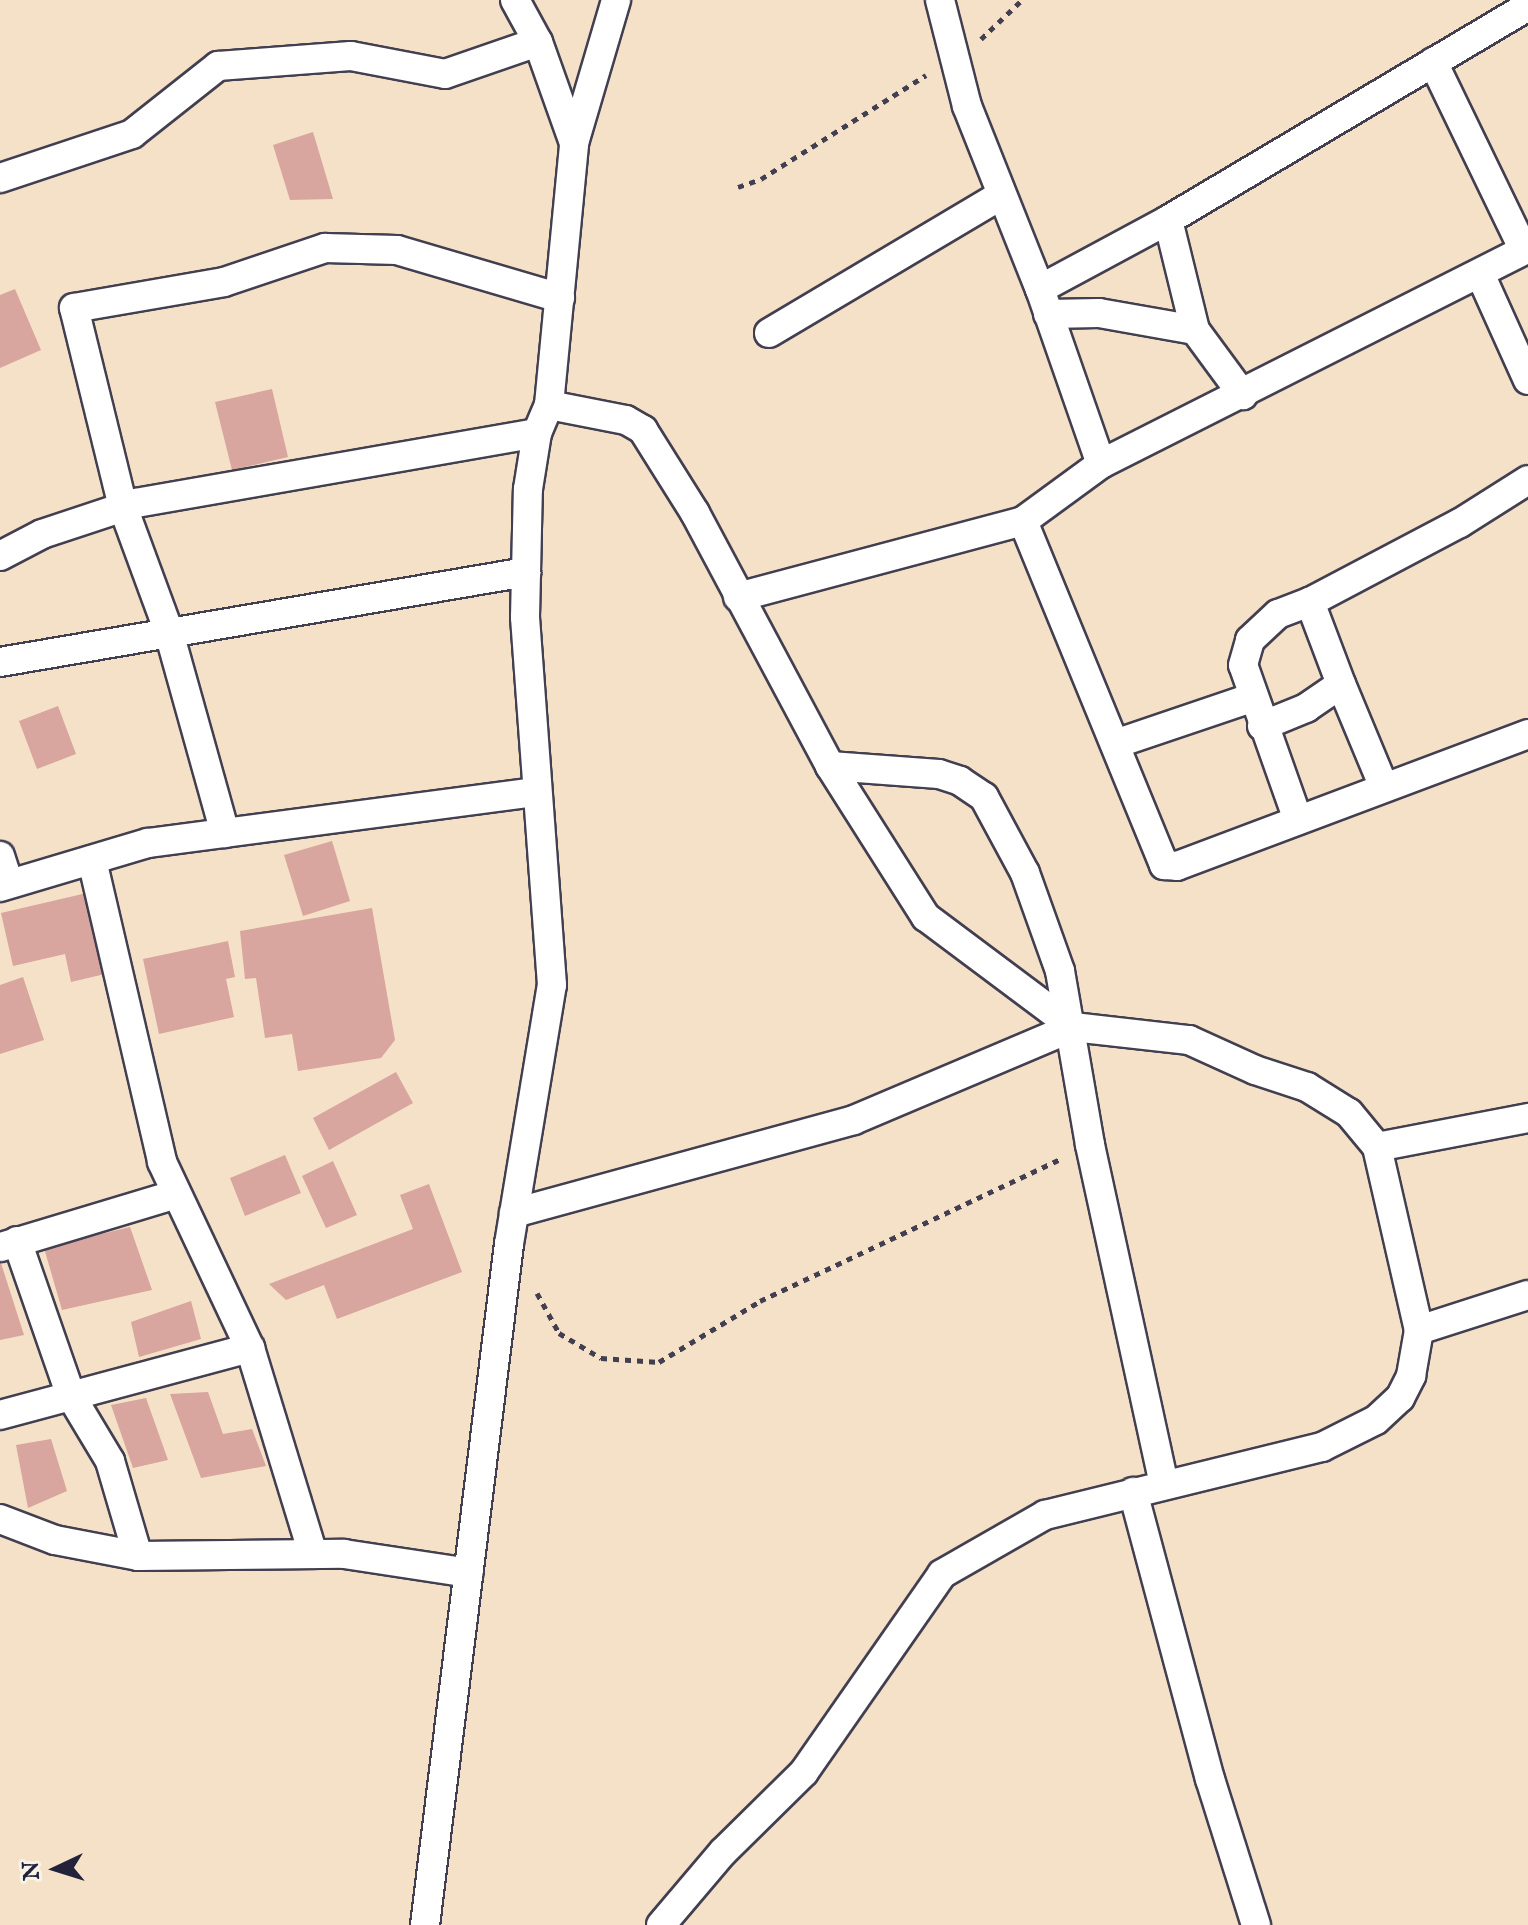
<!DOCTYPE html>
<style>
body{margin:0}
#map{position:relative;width:1528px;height:1925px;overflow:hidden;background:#f5e1c8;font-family:"IM FELL English",serif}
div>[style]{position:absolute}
.building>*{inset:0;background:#d8a59f}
.path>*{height:5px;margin-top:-2.5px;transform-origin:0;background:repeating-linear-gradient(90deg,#423f50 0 6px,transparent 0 12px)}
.roads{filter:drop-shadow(2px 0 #423f50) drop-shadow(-2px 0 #423f50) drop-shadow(0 2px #423f50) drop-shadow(0 -2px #423f50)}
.street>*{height:28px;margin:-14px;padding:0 14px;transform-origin:14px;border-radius:14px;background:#fff}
span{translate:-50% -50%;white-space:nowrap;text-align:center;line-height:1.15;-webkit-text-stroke:8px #f7f3e8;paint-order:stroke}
.north{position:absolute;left:16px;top:1829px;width:80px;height:80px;-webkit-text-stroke:6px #f7f3e8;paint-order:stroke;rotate:266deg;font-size:22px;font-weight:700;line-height:32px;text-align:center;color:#22223b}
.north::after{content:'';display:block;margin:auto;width:28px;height:36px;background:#22223b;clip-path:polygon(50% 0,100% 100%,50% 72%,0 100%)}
</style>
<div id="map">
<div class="building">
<div style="clip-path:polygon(313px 132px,333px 199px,290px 200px,273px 145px)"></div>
<div style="clip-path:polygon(15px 289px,41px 350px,0 368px,0 295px)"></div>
<div style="clip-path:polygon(272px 389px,288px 457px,232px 470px,215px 402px)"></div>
<div style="clip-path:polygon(58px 706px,76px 754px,37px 769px,19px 721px)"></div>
<div style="clip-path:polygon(332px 841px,350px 901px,303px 916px,284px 855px)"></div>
<div style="clip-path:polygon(91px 892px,109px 973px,71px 982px,65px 954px,13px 966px,1px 913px)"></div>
<div style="clip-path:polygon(372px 908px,395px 1040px,381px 1058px,298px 1071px,292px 1034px,265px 1038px,256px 978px,245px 979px,240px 931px)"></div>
<div style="clip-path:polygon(228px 941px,235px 977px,226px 979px,234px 1017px,159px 1034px,143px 959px)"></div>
<div style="clip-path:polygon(23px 977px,44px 1040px,0 1054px,0 985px)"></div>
<div style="clip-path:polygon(396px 1072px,413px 1103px,329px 1150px,313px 1118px)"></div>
<div style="clip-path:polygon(285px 1155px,301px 1193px,245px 1216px,230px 1178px)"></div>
<div style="clip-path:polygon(333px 1161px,357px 1215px,326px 1228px,302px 1176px)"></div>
<div style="clip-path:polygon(429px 1184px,462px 1272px,337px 1319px,324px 1285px,286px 1300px,269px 1284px,413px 1229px,400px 1195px)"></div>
<div style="clip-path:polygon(130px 1227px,152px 1290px,62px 1310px,44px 1248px)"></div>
<div style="clip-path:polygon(0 1260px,24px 1335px,0 1340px)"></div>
<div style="clip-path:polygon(191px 1301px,201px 1339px,139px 1357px,131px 1322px)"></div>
<div style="clip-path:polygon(208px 1392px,223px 1434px,252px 1429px,266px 1466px,201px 1478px,170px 1394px)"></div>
<div style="clip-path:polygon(146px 1398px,168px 1460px,133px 1468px,111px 1405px)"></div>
<div style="clip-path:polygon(51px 1439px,67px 1491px,28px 1508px,16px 1445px)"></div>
</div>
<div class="path">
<div style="left:981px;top:39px;width:57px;rotate:-43.6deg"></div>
<div style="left:738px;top:187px;width:24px;rotate:-19deg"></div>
<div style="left:761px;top:179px;width:195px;rotate:-32.2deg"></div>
<div style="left:537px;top:1293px;width:46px;rotate:61.2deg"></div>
<div style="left:559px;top:1333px;width:49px;rotate:30.8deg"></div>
<div style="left:601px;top:1358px;width:58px;rotate:3.9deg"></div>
<div style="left:659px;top:1362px;width:118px;rotate:-31.1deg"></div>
<div style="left:760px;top:1301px;width:332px;rotate:-25.3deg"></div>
</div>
<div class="roads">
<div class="street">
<div style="left:515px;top:0;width:48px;rotate:61.3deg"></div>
<div style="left:538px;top:42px;width:107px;rotate:70.4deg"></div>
<div style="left:940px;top:0;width:109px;rotate:75.7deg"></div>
<div style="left:967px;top:106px;width:197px;rotate:68.3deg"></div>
<div style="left:1040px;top:289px;width:185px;rotate:70.8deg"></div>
<div style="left:1433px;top:62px;width:209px;rotate:64.2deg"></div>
<div style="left:0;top:178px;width:139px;rotate:-18.4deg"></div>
<div style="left:132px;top:134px;width:110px;rotate:-38.3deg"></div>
<div style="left:218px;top:66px;width:133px;rotate:-4.3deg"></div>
<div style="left:351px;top:56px;width:96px;rotate:10.8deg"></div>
<div style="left:445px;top:74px;width:98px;rotate:-19deg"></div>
<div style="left:1168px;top:220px;width:113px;rotate:76.2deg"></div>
<div style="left:1195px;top:330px;width:81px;rotate:53.6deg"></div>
<div style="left:1481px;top:276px;width:114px;rotate:65.7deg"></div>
<div style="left:1040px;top:289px;width:145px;rotate:-28.3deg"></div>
<div style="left:1168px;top:220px;width:419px;rotate:-30.7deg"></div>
<div style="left:1048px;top:314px;width:51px;rotate:-1.1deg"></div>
<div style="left:1099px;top:313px;width:97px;rotate:10deg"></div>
<div style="left:769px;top:333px;width:270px;rotate:-30.7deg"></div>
<div style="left:549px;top:405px;width:78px;rotate:11deg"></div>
<div style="left:626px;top:420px;width:20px;rotate:30deg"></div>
<div style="left:643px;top:430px;width:98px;rotate:57.9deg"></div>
<div style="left:695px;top:513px;width:287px;rotate:61.9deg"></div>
<div style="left:830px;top:766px;width:179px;rotate:57.6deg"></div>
<div style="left:926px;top:917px;width:184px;rotate:36.8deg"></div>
<div style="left:1073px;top:1027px;width:117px;rotate:6.4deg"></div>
<div style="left:1189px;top:1040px;width:72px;rotate:24.4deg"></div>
<div style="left:1255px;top:1070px;width:55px;rotate:18.1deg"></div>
<div style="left:1307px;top:1087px;width:49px;rotate:31.8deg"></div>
<div style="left:1349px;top:1113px;width:44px;rotate:50.5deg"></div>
<div style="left:1377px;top:1147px;width:154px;rotate:-10.9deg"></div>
<div style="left:1023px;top:521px;width:372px;rotate:67.7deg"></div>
<div style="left:1164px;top:865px;width:13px;rotate:4deg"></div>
<div style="left:1177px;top:866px;width:375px;rotate:-20.6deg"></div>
<div style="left:0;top:556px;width:47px;rotate:-27.6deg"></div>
<div style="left:42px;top:534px;width:99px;rotate:-18.3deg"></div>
<div style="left:136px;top:503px;width:407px;rotate:-9.9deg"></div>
<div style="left:738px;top:597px;width:295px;rotate:-14.9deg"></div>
<div style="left:1023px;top:521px;width:97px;rotate:-36.2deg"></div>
<div style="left:1101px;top:464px;width:479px;rotate:-26.8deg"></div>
<div style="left:0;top:662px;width:534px;rotate:-9.71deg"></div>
<div style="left:1341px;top:684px;width:109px;rotate:67.4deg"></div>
<div style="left:1262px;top:726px;width:48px;rotate:-22.2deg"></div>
<div style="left:1306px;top:708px;width:42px;rotate:-34.4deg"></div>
<div style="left:1341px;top:684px;width:88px;rotate:-110.7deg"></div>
<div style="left:1310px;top:602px;width:170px;rotate:-27.8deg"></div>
<div style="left:1460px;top:523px;width:80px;rotate:-32.3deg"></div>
<div style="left:1118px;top:743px;width:140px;rotate:-18.7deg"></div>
<div style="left:830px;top:766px;width:109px;rotate:4.2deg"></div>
<div style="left:939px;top:774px;width:22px;rotate:18deg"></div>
<div style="left:960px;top:781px;width:29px;rotate:34deg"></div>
<div style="left:984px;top:797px;width:86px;rotate:61.7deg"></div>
<div style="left:1025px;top:873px;width:104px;rotate:70.3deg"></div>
<div style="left:1060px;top:971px;width:177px;rotate:80.2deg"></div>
<div style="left:1090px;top:1145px;width:347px;rotate:77.7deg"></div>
<div style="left:1298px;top:820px;width:164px;rotate:-109.5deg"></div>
<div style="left:1243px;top:665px;width:26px;rotate:-74deg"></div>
<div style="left:1250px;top:640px;width:38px;rotate:-43deg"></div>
<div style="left:1278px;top:614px;width:34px;rotate:-21deg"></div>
<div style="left:225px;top:833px;width:209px;rotate:-105.6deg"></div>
<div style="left:169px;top:632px;width:133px;rotate:-110.2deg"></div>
<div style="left:123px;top:507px;width:205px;rotate:-103.8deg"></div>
<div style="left:74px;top:308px;width:152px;rotate:-9.8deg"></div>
<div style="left:224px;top:282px;width:107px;rotate:-18.6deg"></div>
<div style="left:325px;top:248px;width:72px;rotate:1.6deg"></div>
<div style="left:397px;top:250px;width:170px;rotate:16.4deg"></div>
<div style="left:0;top:856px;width:29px;rotate:72deg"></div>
<div style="left:92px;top:860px;width:310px;rotate:76.9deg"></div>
<div style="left:162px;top:1162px;width:206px;rotate:64.7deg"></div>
<div style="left:250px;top:1348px;width:215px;rotate:73deg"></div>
<div style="left:0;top:887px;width:154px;rotate:-16.6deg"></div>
<div style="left:148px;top:843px;width:389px;rotate:-7.5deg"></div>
<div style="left:1377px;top:1147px;width:188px;rotate:77.1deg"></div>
<div style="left:514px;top:1213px;width:352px;rotate:-15.3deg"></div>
<div style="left:854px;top:1120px;width:238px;rotate:-23deg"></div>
<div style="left:17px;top:1241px;width:164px;rotate:70.8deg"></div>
<div style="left:71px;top:1396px;width:76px;rotate:59deg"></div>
<div style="left:110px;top:1461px;width:99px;rotate:73.6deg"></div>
<div style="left:1px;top:1247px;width:183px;rotate:-16.8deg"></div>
<div style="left:0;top:1415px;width:259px;rotate:-15deg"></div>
<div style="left:1133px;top:1492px;width:297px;rotate:75deg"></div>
<div style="left:1210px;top:1779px;width:153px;rotate:72.5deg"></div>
<div style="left:0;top:1519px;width:59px;rotate:20.9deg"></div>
<div style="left:55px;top:1540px;width:85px;rotate:10.9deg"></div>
<div style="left:138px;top:1556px;width:206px;rotate:-0.6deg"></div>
<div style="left:344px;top:1554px;width:126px;rotate:8.6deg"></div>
<div style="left:425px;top:1925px;width:686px;rotate:-82.97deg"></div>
<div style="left:509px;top:1244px;width:263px;rotate:-80.6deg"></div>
<div style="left:552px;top:985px;width:369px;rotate:-94.2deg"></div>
<div style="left:525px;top:617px;width:128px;rotate:-88.7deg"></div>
<div style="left:528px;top:489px;width:57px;rotate:-80.9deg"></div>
<div style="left:537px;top:433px;width:30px;rotate:-67deg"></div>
<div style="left:549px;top:405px;width:263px;rotate:-84.5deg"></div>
<div style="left:574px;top:143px;width:149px;rotate:-73.6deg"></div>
<div style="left:661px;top:1925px;width:96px;rotate:-49.7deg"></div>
<div style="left:723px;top:1852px;width:114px;rotate:-44.6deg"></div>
<div style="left:804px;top:1772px;width:241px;rotate:-55.1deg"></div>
<div style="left:942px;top:1574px;width:119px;rotate:-29.8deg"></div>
<div style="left:1045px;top:1515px;width:285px;rotate:-13.8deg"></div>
<div style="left:1322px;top:1447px;width:60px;rotate:-26.6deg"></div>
<div style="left:1376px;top:1420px;width:33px;rotate:-43deg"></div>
<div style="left:1400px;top:1398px;width:25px;rotate:-63deg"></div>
<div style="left:1411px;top:1376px;width:47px;rotate:-80.1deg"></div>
<div style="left:1419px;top:1330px;width:114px;rotate:-17.8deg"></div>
</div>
</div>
<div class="north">N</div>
</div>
